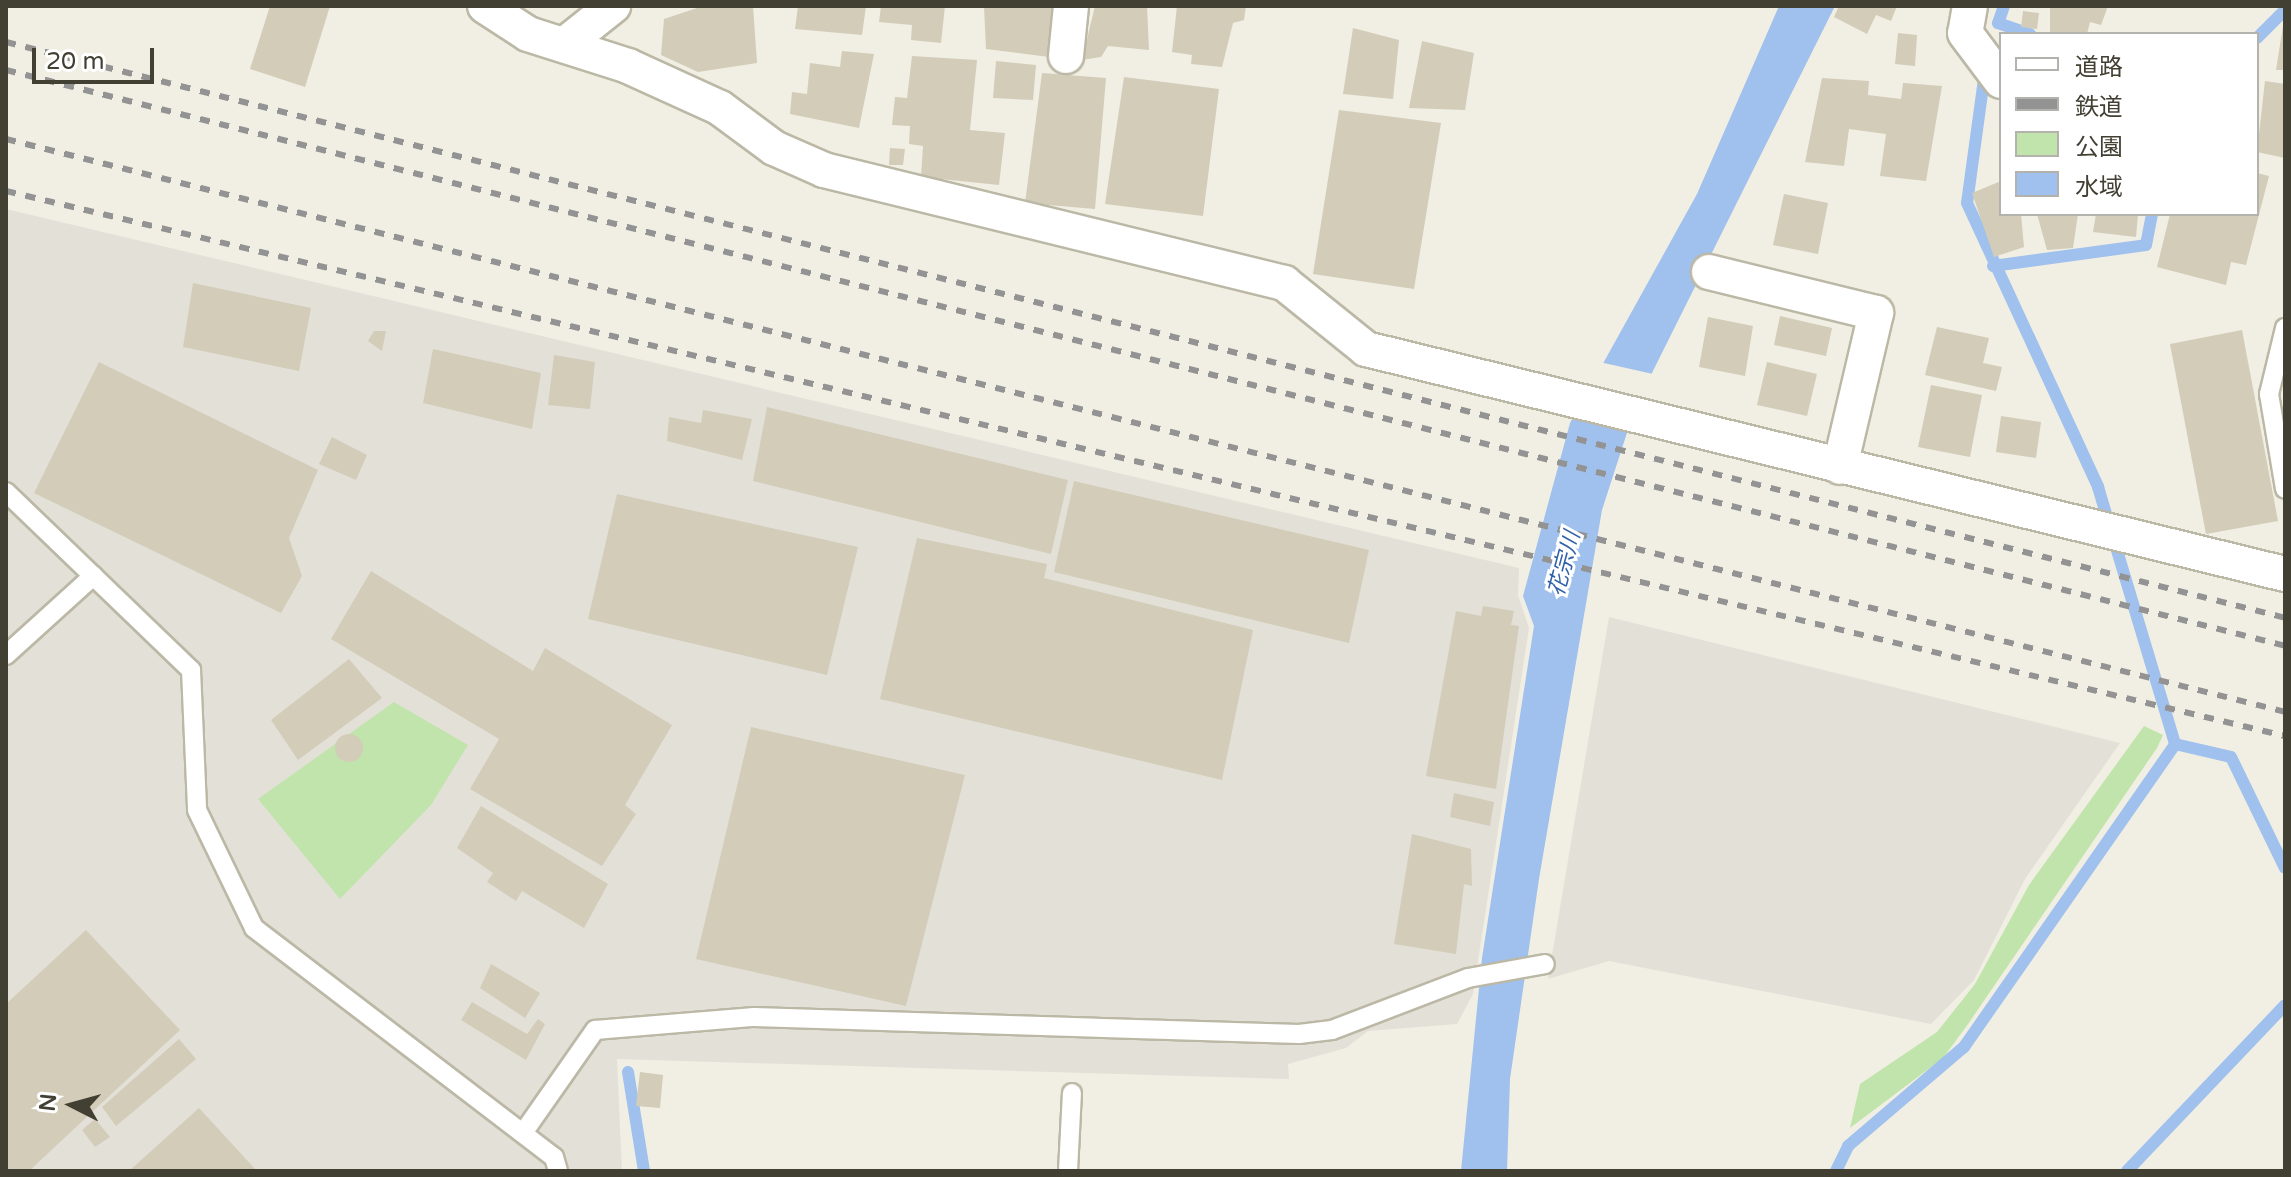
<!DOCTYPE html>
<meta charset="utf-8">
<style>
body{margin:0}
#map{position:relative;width:2291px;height:1177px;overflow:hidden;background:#f1efe3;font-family:"Varela Round","Noto Sans JP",sans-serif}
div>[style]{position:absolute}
.industrial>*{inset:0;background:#e3e0d8}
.green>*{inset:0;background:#c1e4ac}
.water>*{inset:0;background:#a0c0ed}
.pier>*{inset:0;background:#f1efe3}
.stream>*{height:12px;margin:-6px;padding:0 6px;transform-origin:6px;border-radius:6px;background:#a0c0ed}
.building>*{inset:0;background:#d2ccb9}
.round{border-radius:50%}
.roads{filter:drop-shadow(2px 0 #bcb8a6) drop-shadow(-2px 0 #bcb8a6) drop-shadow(0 2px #bcb8a6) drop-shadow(0 -2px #bcb8a6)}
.lane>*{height:18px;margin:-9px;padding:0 9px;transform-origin:9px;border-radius:9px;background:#fff}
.street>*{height:34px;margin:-17px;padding:0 17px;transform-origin:17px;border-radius:17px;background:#fff}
.rail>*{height:6px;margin-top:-3px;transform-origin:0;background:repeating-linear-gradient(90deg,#939393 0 10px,transparent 0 20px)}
span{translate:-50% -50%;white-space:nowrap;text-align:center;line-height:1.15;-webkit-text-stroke:6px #fff;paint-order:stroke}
.water-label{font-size:22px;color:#3161a9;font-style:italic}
.frame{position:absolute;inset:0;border:8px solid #423f33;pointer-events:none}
.legend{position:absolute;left:1999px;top:32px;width:260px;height:184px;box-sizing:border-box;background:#fff;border:2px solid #b3b2ad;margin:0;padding:10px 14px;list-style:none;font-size:24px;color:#423f33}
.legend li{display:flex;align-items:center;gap:16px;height:40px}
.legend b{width:40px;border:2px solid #b3b2ad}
.north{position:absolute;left:32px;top:1065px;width:80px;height:80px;-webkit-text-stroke:6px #fff;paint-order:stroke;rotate:276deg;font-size:22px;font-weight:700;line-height:32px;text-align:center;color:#423f33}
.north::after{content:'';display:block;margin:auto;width:28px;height:36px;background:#423f33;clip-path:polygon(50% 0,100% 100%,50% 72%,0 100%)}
.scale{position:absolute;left:32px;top:48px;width:122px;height:36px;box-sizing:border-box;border:4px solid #423f33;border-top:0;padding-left:10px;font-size:24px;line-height:28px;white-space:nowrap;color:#423f33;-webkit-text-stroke:6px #fff;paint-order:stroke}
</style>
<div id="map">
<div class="industrial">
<div style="clip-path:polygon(6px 209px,1519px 568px,1518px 595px,1529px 628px,1473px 994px,1457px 1024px,1368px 1031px,1346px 1048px,1288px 1064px,1289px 1079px,617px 1059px,622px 1171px,6px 1171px)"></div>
<div style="clip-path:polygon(1609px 617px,2120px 743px,2025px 879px,1974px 980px,1931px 1024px,1609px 961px,1548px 979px)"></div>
</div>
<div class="green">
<div style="clip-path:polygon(394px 702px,468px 745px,431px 805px,340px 899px,258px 799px)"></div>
<div style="clip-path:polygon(2144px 726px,2163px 735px,2157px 748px,1968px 1024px,1943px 1058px,1850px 1128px,1860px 1084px,1937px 1032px,1975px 984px,2029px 885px)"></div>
</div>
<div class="water">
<div style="clip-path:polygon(1779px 6px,1835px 6px,1636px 405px,1602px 510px,1539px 879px,1510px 1079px,1507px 1171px,1461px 1171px,1482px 958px,1534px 626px,1523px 596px,1570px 423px,1697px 194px)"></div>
</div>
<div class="pier">
<div style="clip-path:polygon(1595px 361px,1653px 374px,1631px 433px,1568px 417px)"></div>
</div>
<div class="stream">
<div style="left:2004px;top:6px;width:18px;rotate:109deg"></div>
<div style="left:1998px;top:23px;width:34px;rotate:19deg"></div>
<div style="left:2257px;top:38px;width:40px;rotate:-45deg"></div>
<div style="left:1984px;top:79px;width:125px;rotate:97.8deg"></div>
<div style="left:1967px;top:203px;width:313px;rotate:65.2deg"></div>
<div style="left:2098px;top:487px;width:268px;rotate:73.3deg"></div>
<div style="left:1993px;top:266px;width:154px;rotate:-7.8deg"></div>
<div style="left:2146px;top:245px;width:32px;rotate:-79deg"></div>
<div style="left:2175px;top:744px;width:57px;rotate:13.1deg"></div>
<div style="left:2231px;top:757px;width:123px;rotate:64.1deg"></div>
<div style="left:628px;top:1072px;width:100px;rotate:80.8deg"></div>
<div style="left:1836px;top:1171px;width:28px;rotate:-64deg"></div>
<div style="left:1848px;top:1146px;width:153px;rotate:-40.5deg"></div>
<div style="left:1964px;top:1047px;width:369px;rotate:-55.1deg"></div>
<div style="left:2127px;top:1171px;width:229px;rotate:-46.4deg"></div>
</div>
<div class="building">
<div style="clip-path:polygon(270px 6px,330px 6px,305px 87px,250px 69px)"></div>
<div style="clip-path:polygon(703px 6px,753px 6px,757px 63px,698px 72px,661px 55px,664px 19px)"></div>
<div style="clip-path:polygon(798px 6px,866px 6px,862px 35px,795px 29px)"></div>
<div style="clip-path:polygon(881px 6px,945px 6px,941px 43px,911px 40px,912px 25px,879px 22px)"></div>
<div style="clip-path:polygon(984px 6px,1053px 6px,1049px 57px,986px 49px)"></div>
<div style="clip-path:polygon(1095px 6px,1147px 6px,1149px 50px,1108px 46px,1101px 57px,1082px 60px)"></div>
<div style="clip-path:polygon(1177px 6px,1246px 6px,1244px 20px,1233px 23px,1222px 67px,1191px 64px,1192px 55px,1172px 52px)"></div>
<div style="clip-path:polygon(1839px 6px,1897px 6px,1891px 21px,1876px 15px,1867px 34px,1834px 17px)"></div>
<div style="clip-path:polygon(2050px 6px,2108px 6px,2101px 25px,2090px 22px,2087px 34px,2050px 34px)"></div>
<div style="clip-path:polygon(2023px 11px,2039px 13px,2037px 29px,2021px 27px)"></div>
<div style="clip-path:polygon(2283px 26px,2285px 70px,2276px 70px)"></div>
<div style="clip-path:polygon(1353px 28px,1399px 40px,1393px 99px,1343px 94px)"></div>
<div style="clip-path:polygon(1898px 33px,1917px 35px,1915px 66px,1895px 64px)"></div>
<div style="clip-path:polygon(1422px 41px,1474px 53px,1465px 110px,1409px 108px)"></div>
<div style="clip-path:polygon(842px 51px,874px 54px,859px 128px,790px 114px,792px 92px,807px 94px,810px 63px,840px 67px)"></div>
<div style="clip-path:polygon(912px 56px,977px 60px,970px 130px,1005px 133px,999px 185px,921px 177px,923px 146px,909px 144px,910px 126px,892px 125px,895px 97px,907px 98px)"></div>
<div style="clip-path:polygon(996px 61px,1036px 65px,1033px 100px,993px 98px)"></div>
<div style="clip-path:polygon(1042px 73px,1106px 78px,1095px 209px,1025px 203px)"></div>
<div style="clip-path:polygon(1124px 77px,1219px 89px,1203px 216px,1105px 204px)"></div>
<div style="clip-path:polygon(1822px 78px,1869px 81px,1868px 95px,1901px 99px,1903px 83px,1942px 86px,1926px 181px,1880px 176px,1886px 134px,1849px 129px,1844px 166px,1805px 162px)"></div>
<div style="clip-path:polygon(2265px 81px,2285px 84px,2285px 158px,2257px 152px)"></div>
<div style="clip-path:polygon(1339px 110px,1441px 123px,1414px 289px,1313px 274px)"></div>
<div style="clip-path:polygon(890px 148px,905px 149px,903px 165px,889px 165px)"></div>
<div style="clip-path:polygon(2257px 173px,2269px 176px,2246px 265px,2231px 262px,2226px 285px,2157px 267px,2170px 214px,2257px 214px)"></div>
<div style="clip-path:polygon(2001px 181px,2001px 214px,2021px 214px,2024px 247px,1994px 257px,1972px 193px)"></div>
<div style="clip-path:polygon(1784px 194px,1828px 203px,1818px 254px,1773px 245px)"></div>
<div style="clip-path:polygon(2037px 214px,2078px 214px,2073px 248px,2047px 250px)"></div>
<div style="clip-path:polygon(2096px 214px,2138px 214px,2136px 237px,2093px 232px)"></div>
<div style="clip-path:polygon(193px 283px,311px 308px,299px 371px,183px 347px)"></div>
<div style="clip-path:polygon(1780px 316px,1832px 328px,1826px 356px,1774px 345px)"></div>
<div style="clip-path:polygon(1708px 317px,1753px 326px,1745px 376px,1699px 367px)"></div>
<div style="clip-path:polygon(1937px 327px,1989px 338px,1983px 363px,2002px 367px,1996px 391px,1925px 375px)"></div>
<div style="clip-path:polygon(2242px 330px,2278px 521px,2206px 534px,2170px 344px)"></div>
<div style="clip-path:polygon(374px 331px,386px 331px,382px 351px,368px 341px)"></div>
<div style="clip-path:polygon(433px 349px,541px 373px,532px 429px,423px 403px)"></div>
<div style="clip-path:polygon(554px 355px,595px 362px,590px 409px,548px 405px)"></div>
<div style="clip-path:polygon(99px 362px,318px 470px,289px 538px,302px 576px,281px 613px,34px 493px)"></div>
<div style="clip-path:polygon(1767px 362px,1817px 374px,1807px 416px,1757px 405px)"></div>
<div style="clip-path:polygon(1931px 385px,1982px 395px,1970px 457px,1918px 447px)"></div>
<div style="clip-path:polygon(767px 407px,1068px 480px,1051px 554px,753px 481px)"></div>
<div style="clip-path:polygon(703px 410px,752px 419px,742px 460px,667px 441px,669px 417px,701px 423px)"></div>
<div style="clip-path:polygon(2001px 416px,2041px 422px,2036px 458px,1996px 452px)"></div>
<div style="clip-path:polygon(332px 437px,367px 455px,356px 480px,319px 464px)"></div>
<div style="clip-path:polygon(1074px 481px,1369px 550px,1349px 643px,1054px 572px)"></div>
<div style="clip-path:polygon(617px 494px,858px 547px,827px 675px,588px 619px)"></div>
<div style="clip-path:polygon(917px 538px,1047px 564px,1044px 578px,1253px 630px,1222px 780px,880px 699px)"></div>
<div style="clip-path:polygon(371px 571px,533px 671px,545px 648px,672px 725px,625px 805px,636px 814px,602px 866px,470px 789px,499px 739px,331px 639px)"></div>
<div style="clip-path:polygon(1483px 606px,1514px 611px,1511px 625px,1519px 626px,1496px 789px,1426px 776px,1456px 611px,1481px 616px)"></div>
<div style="clip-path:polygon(349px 659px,382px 698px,298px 760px,271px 720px)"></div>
<div style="clip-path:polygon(751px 727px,965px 775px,906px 1006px,696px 959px)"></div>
<div class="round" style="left:335px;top:734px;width:28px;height:28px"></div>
<div style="clip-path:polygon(1454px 793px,1494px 802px,1490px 826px,1450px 817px)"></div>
<div style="clip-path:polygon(481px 806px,608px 884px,584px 928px,522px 891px,516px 901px,487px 882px,493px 873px,457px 848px)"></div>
<div style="clip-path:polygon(1412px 834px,1471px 849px,1472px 886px,1464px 884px,1456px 954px,1394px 944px)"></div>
<div style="clip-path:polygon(86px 930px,180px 1030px,29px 1171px,6px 1171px,6px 1004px)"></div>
<div style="clip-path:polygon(491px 964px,540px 993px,525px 1018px,480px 988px)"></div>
<div style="clip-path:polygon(472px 1002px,527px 1034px,538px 1019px,545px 1024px,526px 1060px,461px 1020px)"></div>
<div style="clip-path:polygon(179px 1039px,196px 1059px,116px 1126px,102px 1107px)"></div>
<div style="clip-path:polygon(640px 1072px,663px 1075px,660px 1108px,636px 1106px)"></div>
<div style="clip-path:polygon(199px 1108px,257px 1171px,129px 1171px)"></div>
<div style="clip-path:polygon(95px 1119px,110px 1137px,95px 1147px,82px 1130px)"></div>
</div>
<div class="roads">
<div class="lane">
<div style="left:2285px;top:328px;width:68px;rotate:103.6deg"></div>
<div style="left:2269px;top:394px;width:96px;rotate:80.4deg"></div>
<div style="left:6px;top:492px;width:257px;rotate:43.9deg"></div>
<div style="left:191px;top:670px;width:140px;rotate:87.5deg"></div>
<div style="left:197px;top:810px;width:131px;rotate:64.2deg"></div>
<div style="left:254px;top:928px;width:377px;rotate:37.4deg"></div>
<div style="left:554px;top:1157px;width:15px;rotate:74deg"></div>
<div style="left:6px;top:655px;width:118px;rotate:-42.2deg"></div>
<div style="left:523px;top:1133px;width:126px;rotate:-55deg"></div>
<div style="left:595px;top:1030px;width:160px;rotate:-4.7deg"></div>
<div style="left:754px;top:1017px;width:545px;rotate:1.79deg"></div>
<div style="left:1299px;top:1034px;width:33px;rotate:-7deg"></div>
<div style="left:1332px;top:1030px;width:146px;rotate:-20.9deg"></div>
<div style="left:1468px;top:978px;width:78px;rotate:-10.3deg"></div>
<div style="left:1068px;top:1171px;width:78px;rotate:-87.1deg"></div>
</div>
<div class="street">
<div style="left:485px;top:6px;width:51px;rotate:33.1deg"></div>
<div style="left:528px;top:34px;width:105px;rotate:17.7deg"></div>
<div style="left:628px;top:66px;width:101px;rotate:24.5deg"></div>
<div style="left:720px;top:108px;width:67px;rotate:36.5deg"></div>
<div style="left:774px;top:148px;width:55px;rotate:23.7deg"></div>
<div style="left:824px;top:170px;width:474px;rotate:13.8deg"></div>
<div style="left:1284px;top:283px;width:105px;rotate:38.8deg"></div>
<div style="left:1366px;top:349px;width:946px;rotate:13.76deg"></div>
<div style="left:1970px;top:6px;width:27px;rotate:100deg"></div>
<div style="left:1965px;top:33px;width:60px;rotate:53.1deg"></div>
<div style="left:564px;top:45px;width:63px;rotate:-38.5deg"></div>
<div style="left:1066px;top:56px;width:50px;rotate:-84.3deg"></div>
<div style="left:1709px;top:272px;width:172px;rotate:13.8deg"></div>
<div style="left:1876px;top:313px;width:158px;rotate:103.2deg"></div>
</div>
</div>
<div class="rail">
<div style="left:6px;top:42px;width:2351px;rotate:14.18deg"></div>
<div style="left:6px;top:70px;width:2351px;rotate:14.18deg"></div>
<div style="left:6px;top:139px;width:2350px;rotate:14.11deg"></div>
<div style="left:6px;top:191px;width:2343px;rotate:13.45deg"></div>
</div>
<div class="water-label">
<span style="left:1565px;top:564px;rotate:-75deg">花宗川</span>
</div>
<div class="frame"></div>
<ul class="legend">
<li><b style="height:10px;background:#fff"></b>道路</li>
<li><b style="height:10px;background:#939393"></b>鉄道</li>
<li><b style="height:22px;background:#c1e4ac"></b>公園</li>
<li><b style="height:22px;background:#a0c0ed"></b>水域</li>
</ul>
<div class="north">N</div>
<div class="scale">20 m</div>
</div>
